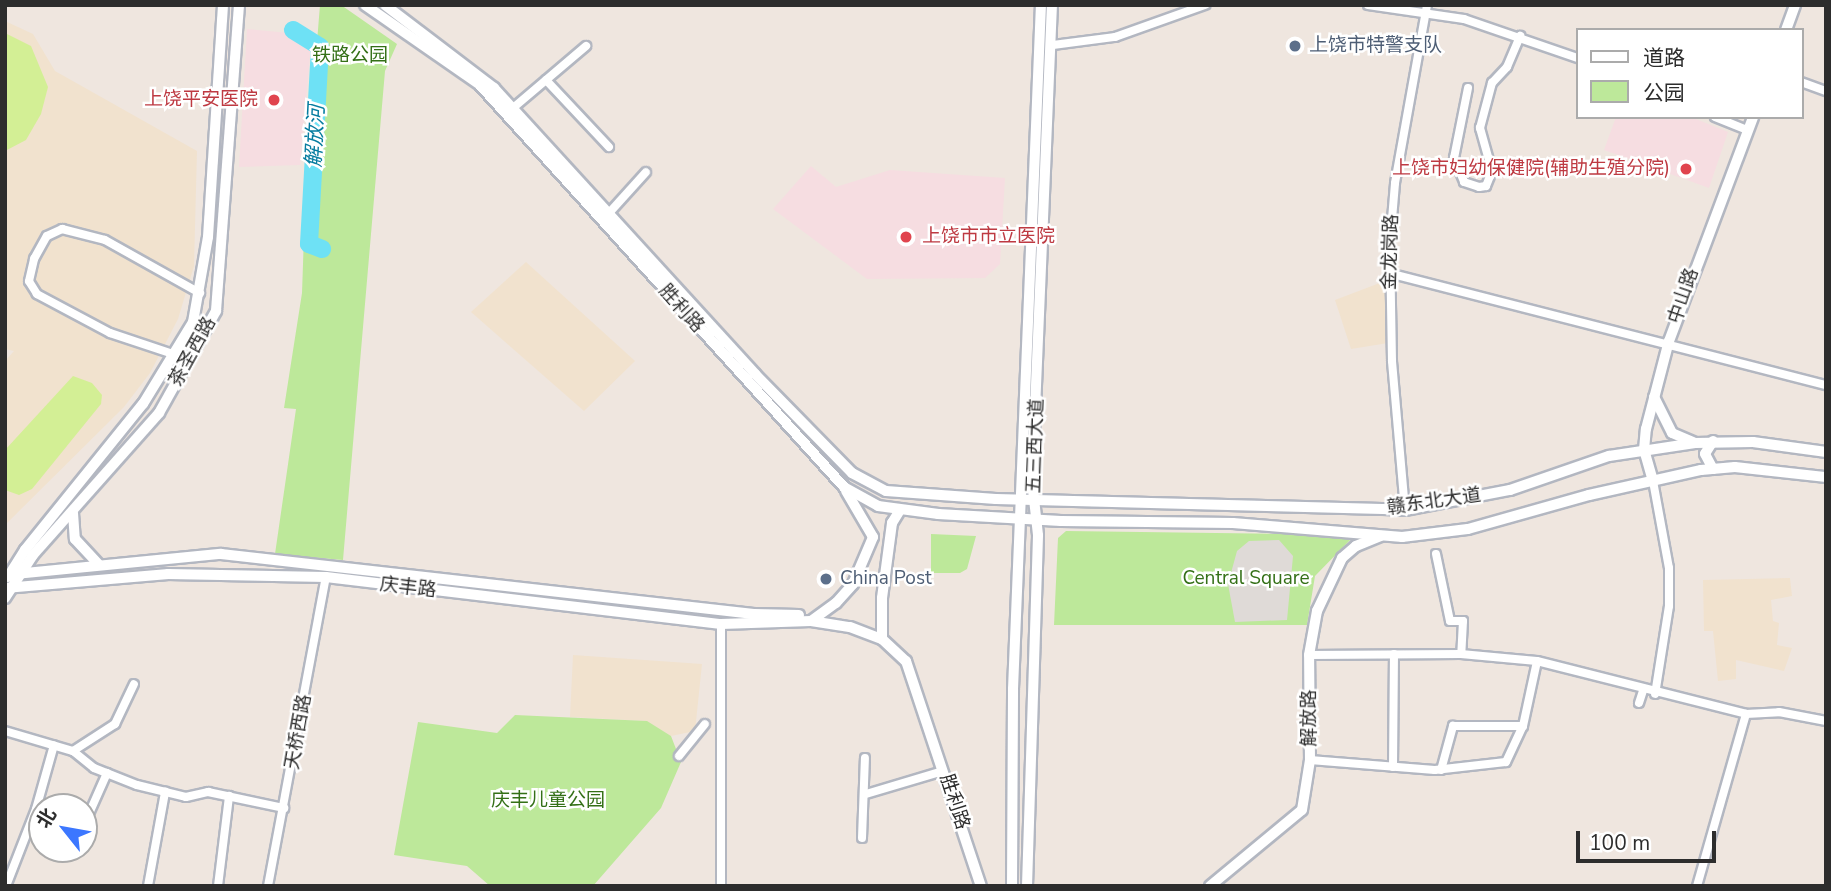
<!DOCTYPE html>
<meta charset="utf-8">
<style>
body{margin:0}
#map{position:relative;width:1831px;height:891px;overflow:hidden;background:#efe6df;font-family:"Nunito Sans","Noto Sans SC",sans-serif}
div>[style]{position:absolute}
.education>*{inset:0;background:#f1e2ce}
.medical>*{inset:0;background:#f6dde1}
.green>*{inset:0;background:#bde89a}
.pitch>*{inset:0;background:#d3ef95}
.plaza>*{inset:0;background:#dfdad7}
.river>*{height:18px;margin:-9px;padding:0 9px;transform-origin:9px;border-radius:9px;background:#6ee1f5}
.roads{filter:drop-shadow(2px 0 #b3b7c1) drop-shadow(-2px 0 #b3b7c1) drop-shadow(0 2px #b3b7c1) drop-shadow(0 -2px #b3b7c1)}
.street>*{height:8px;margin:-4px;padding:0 4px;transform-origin:4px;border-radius:4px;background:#fff}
.secondary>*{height:10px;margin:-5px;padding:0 5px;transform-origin:5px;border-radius:5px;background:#fff}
.dots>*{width:19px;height:19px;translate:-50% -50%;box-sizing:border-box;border:4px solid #fff;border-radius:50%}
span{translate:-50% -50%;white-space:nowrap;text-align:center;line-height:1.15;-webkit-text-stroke:5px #fff;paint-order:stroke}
.service-label{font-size:19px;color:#4e5e75}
.left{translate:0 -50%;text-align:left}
.park-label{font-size:19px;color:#347017}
.health-label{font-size:19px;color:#be3a42}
.right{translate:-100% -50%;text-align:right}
.street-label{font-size:19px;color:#2d2d2d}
.water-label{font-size:21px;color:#077da0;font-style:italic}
.frame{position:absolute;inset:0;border:7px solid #2d2d2d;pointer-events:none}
.legend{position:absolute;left:1576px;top:28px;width:228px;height:91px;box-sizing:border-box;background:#fff;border:2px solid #ababab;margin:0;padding:9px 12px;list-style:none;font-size:21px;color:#2d2d2d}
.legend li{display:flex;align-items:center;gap:14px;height:35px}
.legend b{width:35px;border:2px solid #ababab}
.north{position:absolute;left:28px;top:793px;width:70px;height:70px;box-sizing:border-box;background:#fff;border:2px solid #ababab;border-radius:50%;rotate:301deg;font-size:19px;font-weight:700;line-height:28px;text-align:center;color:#2d2d2d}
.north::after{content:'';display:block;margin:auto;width:24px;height:32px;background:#3c77ff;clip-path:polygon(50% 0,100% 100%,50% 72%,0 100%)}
.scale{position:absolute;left:1576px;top:831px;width:140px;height:32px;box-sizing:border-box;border:4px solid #2d2d2d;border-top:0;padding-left:9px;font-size:21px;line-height:24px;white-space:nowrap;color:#2d2d2d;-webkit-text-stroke:5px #fff;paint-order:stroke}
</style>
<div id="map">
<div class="education">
<div style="clip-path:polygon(5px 21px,33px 34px,55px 71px,197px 151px,194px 266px,178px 319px,150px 373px,124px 407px,5px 525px,5px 361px,14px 351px,5px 349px)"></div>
<div style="clip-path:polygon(526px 262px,635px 361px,584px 411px,471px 312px)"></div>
<div style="clip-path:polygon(1385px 281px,1388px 343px,1351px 349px,1335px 300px)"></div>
<div style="clip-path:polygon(1790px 578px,1792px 596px,1771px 600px,1773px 621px,1779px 623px,1777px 645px,1792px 648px,1784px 671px,1736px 660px,1736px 679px,1718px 681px,1713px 631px,1704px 631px,1703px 580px)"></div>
<div style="clip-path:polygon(573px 655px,702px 664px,695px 731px,671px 736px,646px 721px,570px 717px)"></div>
</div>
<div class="medical">
<div style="clip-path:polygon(247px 29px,312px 35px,300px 165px,239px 167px)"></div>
<div style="clip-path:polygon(1616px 117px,1691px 117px,1728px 132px,1709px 188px,1604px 150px)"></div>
<div style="clip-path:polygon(811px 166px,836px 187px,890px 170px,1005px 178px,1000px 264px,985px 278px,867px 279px,773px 209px)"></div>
</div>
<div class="green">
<div style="clip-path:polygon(320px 5px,341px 5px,397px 44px,385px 71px,343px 560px,275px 554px,296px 409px,284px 408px,302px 293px,306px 177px)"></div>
<div style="clip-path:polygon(1066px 531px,1355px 535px,1315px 576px,1307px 625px,1054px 625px,1058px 538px)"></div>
<div style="clip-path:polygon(931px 534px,976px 536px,967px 569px,960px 573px,931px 573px)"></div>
<div style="clip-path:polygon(515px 715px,647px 721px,671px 736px,681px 762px,661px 808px,593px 886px,490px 886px,467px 866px,394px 855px,418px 722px,497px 733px)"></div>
</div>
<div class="pitch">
<div style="clip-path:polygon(5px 33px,31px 46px,48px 87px,41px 114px,26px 140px,5px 151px)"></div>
<div style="clip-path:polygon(73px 376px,92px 383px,102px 395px,101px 404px,32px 489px,19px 495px,5px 490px,5px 450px)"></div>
</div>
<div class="plaza">
<div style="clip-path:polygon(1279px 540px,1293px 556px,1287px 620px,1235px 622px,1228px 584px,1237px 551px,1249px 541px)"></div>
</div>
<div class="river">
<div style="left:293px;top:30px;width:32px;rotate:32deg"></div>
<div style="left:320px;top:47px;width:197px;rotate:93.2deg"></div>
<div style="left:309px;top:244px;width:14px;rotate:21deg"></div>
</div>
<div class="roads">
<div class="street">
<div style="left:1368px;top:5px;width:97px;rotate:8.3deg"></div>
<div style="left:1464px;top:19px;width:120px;rotate:19deg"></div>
<div style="left:1053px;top:45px;width:63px;rotate:-7.4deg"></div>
<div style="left:1115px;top:37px;width:96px;rotate:-19.6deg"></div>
<div style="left:546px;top:80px;width:92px;rotate:46.8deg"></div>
<div style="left:1801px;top:82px;width:27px;rotate:20deg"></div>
<div style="left:1468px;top:88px;width:71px;rotate:101.3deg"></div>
<div style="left:1454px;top:158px;width:26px;rotate:67deg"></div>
<div style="left:1464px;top:182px;width:16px;rotate:18deg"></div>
<div style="left:1479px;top:187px;width:7px;rotate:-8deg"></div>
<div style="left:1486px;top:186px;width:16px;rotate:-68deg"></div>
<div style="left:1492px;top:171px;width:45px;rotate:-105.6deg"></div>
<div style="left:1480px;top:128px;width:47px;rotate:-75.1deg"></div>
<div style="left:1492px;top:83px;width:22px;rotate:-47deg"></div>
<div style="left:1507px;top:67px;width:34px;rotate:-67deg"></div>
<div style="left:513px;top:108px;width:96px;rotate:-40.3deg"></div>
<div style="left:1715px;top:117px;width:35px;rotate:22deg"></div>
<div style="left:609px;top:213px;width:55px;rotate:-47.9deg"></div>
<div style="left:1389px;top:273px;width:451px;rotate:14.4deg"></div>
<div style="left:173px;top:354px;width:66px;rotate:-161.6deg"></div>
<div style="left:110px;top:333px;width:83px;rotate:-151.9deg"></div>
<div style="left:37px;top:294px;width:15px;rotate:-122deg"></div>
<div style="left:29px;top:281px;width:23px;rotate:-77deg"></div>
<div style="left:34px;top:259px;width:26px;rotate:-61deg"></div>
<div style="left:47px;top:236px;width:17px;rotate:-25deg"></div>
<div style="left:62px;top:229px;width:44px;rotate:14.3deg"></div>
<div style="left:105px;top:240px;width:109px;rotate:29.2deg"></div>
<div style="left:1653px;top:481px;width:88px;rotate:79.6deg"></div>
<div style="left:1669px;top:568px;width:38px;rotate:90deg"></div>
<div style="left:1669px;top:606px;width:89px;rotate:99deg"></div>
<div style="left:1405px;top:510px;width:150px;rotate:-95deg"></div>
<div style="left:1392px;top:361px;width:118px;rotate:-91deg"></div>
<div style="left:1390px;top:243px;width:60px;rotate:-85.2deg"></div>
<div style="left:1395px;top:183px;width:181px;rotate:-79.8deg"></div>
<div style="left:1436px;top:554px;width:68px;rotate:78.2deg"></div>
<div style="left:1450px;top:621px;width:13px"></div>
<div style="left:1463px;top:621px;width:33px;rotate:93deg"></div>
<div style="left:721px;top:624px;width:262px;rotate:90deg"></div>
<div style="left:1309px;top:655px;width:152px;rotate:-0.4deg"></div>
<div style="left:1461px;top:654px;width:76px;rotate:5.3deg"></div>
<div style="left:1537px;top:661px;width:216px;rotate:14.2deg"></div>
<div style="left:1746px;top:714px;width:33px;rotate:-3deg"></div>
<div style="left:1779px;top:712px;width:48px;rotate:10.8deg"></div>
<div style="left:1639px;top:703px;width:13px;rotate:-72deg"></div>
<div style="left:5px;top:731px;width:71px;rotate:16.4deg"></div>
<div style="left:73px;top:751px;width:27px;rotate:39deg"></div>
<div style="left:94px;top:768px;width:46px;rotate:21.6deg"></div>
<div style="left:137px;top:785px;width:50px;rotate:13.8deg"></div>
<div style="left:186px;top:797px;width:23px;rotate:-13deg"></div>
<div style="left:208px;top:792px;width:78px;rotate:11.9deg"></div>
<div style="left:73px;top:751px;width:50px;rotate:-32.7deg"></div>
<div style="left:115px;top:724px;width:44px;rotate:-64.6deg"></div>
<div style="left:679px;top:756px;width:41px;rotate:-50.9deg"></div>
<div style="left:1310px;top:760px;width:125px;rotate:4.6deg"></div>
<div style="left:1435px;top:770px;width:71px;rotate:-6.4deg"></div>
<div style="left:1506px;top:762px;width:40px;rotate:-65deg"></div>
<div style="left:1523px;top:726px;width:66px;rotate:-77.8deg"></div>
<div style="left:1393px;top:767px;width:113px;rotate:-89.5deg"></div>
<div style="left:1441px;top:770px;width:46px;rotate:-74.7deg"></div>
<div style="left:1453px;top:726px;width:70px"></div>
<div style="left:866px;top:794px;width:80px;rotate:-16.6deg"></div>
<div style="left:84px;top:825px;width:57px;rotate:-66.1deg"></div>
<div style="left:862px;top:838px;width:80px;rotate:-87.9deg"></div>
<div style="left:6px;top:886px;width:83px;rotate:-68.7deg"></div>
<div style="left:36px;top:809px;width:66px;rotate:-74.3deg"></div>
<div style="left:148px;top:886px;width:96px;rotate:-79.7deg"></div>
<div style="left:218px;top:886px;width:91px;rotate:-83deg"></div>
<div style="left:268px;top:886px;width:314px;rotate:-79.4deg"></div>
<div style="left:1697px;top:886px;width:179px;rotate:-74.1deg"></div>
</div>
<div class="secondary">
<div style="left:365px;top:5px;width:140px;rotate:34.8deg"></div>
<div style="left:480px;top:85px;width:542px;rotate:47.84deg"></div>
<div style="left:844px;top:487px;width:39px;rotate:29deg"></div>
<div style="left:878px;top:506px;width:61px;rotate:7.6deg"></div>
<div style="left:938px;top:514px;width:123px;rotate:3.3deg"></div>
<div style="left:1061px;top:521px;width:172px;rotate:0.7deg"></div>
<div style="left:1233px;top:523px;width:170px;rotate:4.7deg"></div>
<div style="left:1402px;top:537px;width:66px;rotate:-6.9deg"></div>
<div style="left:1468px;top:529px;width:126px;rotate:-15.7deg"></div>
<div style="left:1589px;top:495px;width:115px;rotate:-12.6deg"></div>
<div style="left:1701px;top:470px;width:34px;rotate:-5deg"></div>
<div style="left:1735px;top:467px;width:92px;rotate:6.3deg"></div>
<div style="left:385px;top:5px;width:137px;rotate:37.3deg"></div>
<div style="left:494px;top:88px;width:387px;rotate:47.6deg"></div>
<div style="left:755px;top:374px;width:139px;rotate:45.6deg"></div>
<div style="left:852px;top:473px;width:38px;rotate:28deg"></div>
<div style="left:886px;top:491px;width:110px;rotate:4.2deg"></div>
<div style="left:996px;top:499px;width:409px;rotate:1.5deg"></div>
<div style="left:1405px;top:510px;width:107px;rotate:-10.8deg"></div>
<div style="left:1510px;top:490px;width:105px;rotate:-19deg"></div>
<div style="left:1609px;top:456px;width:87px;rotate:-8.6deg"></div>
<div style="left:1695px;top:443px;width:58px;rotate:-1deg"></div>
<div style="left:1753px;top:442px;width:74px;rotate:7.8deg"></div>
<div style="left:1786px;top:30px;width:27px;rotate:-70deg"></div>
<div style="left:1654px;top:397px;width:40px;rotate:63.4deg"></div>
<div style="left:1672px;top:433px;width:23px;rotate:23deg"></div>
<div style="left:1713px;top:441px;width:15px;rotate:122deg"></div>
<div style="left:1705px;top:454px;width:17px;rotate:62deg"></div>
<div style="left:1653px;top:481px;width:32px;rotate:-106deg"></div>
<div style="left:1644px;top:450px;width:21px;rotate:-85deg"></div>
<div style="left:1646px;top:429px;width:91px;rotate:-75.4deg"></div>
<div style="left:1669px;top:341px;width:239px;rotate:-69.4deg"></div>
<div style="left:73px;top:513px;width:26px;rotate:86deg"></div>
<div style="left:75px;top:539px;width:34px;rotate:47deg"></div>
<div style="left:5px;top:575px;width:217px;rotate:-5.6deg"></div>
<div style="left:221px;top:554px;width:536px;rotate:6.42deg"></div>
<div style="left:754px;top:614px;width:45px;rotate:1.3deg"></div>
<div style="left:8px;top:577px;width:32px;rotate:-58deg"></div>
<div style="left:25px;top:550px;width:188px;rotate:-51.1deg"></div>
<div style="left:143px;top:404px;width:96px;rotate:-58.6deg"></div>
<div style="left:193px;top:322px;width:86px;rotate:-80deg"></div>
<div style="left:208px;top:237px;width:232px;rotate:-86.3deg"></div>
<div style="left:5px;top:588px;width:164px;rotate:-4.9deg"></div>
<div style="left:168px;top:574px;width:158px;rotate:1.1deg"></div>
<div style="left:326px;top:577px;width:398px;rotate:6.8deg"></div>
<div style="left:721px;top:624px;width:90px;rotate:-1.9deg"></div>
<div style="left:811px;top:621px;width:39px;rotate:9deg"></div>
<div style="left:850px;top:627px;width:34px;rotate:21deg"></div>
<div style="left:882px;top:639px;width:33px;rotate:43deg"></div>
<div style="left:906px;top:661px;width:237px;rotate:71.6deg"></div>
<div style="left:5px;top:598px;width:51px;rotate:-56.9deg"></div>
<div style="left:33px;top:555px;width:190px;rotate:-48.4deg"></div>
<div style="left:159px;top:413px;width:117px;rotate:-60.8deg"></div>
<div style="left:216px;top:311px;width:307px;rotate:-85.7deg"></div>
<div style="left:811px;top:621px;width:31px;rotate:-36deg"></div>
<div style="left:836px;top:603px;width:25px;rotate:-48deg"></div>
<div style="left:853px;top:584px;width:51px;rotate:-66.9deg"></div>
<div style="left:873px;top:537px;width:53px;rotate:-120.4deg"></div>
<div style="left:882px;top:639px;width:41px;rotate:-90deg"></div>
<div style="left:882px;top:598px;width:76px;rotate:-82.4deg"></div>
<div style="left:892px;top:523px;width:13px;rotate:-58deg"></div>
<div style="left:1012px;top:886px;width:197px;rotate:-89.7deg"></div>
<div style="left:1013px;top:689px;width:685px;rotate:-87.66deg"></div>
<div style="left:1027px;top:886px;width:351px;rotate:-88.2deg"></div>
<div style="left:1038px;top:535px;width:54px;rotate:-96.3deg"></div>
<div style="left:1032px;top:481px;width:476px;rotate:-87.6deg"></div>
<div style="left:1210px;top:886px;width:119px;rotate:-39.6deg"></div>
<div style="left:1302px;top:810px;width:51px;rotate:-80.9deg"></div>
<div style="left:1310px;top:760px;width:105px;rotate:-90.5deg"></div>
<div style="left:1309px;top:655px;width:45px;rotate:-79.7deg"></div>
<div style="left:1317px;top:611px;width:59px;rotate:-64.7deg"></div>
<div style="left:1342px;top:558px;width:18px;rotate:-41deg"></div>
<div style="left:1356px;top:546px;width:27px;rotate:-22deg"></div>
</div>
</div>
<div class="dots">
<div style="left:1295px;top:46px;background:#5c6f8a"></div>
<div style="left:274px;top:100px;background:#e0444e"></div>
<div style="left:1686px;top:169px;background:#e0444e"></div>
<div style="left:906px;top:237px;background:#e0444e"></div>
<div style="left:826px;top:579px;background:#5c6f8a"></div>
</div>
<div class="service-label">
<span class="left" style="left:1309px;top:46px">上饶市特警支队</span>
<span class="left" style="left:840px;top:579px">China Post</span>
</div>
<div class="park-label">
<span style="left:350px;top:56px">铁路公园</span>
<span style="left:1246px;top:579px">Central Square</span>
<span style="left:548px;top:801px">庆丰儿童公园</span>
</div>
<div class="health-label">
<span class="right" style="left:258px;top:100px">上饶平安医院</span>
<span class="right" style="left:1670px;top:169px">上饶市妇幼保健院(辅助生殖分院)</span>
<span class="left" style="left:922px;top:237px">上饶市市立医院</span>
</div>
<div class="street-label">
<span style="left:1391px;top:252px;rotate:-88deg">金龙岗路</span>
<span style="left:1684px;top:296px;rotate:-71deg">中山路</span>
<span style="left:681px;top:309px;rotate:48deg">胜利路</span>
<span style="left:193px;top:352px;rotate:-61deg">茶圣西路</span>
<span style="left:1036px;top:446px;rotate:-88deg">五三西大道</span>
<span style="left:1434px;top:502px;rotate:-8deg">赣东北大道</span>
<span style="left:408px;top:588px;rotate:7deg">庆丰路</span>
<span style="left:1310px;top:718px;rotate:-90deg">解放路</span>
<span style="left:299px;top:732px;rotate:-80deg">天桥西路</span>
<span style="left:954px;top:802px;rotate:72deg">胜利路</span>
</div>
<div class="water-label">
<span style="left:315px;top:136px;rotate:-87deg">解放河</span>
</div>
<div class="frame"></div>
<ul class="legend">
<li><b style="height:9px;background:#fff"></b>道路</li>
<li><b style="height:19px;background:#bde89a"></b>公园</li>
</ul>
<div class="north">北</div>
<div class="scale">100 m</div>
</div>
